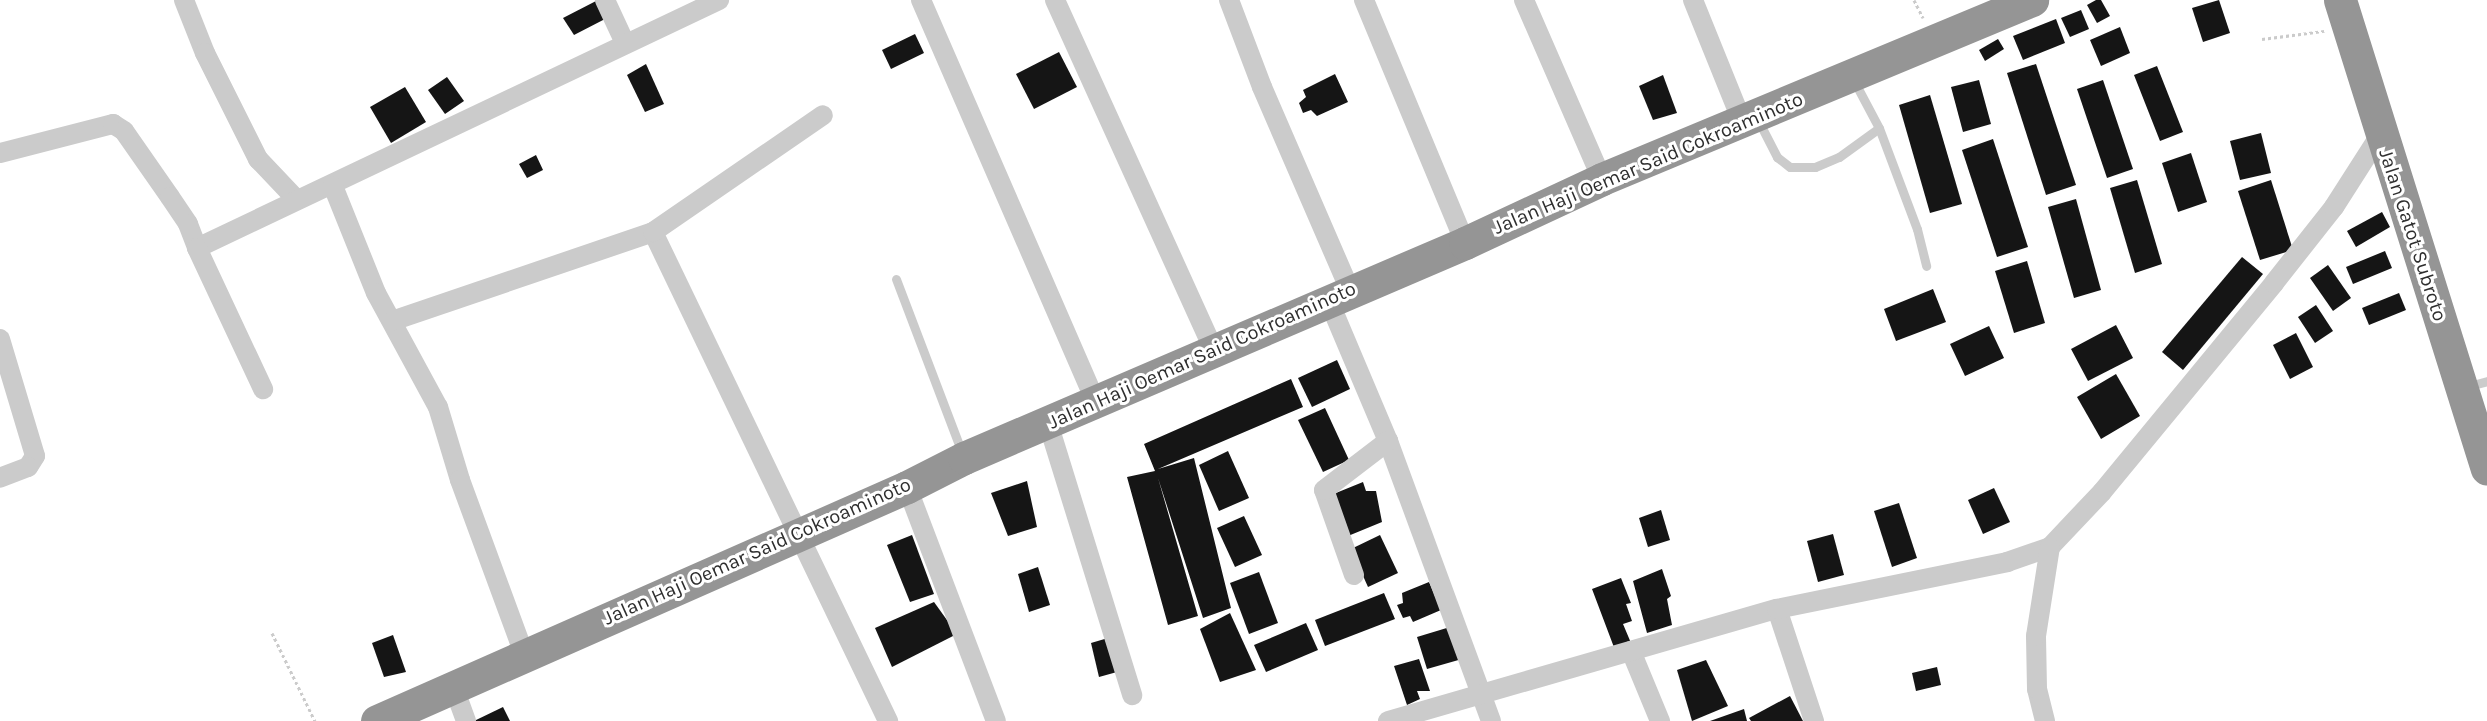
<!DOCTYPE html>
<style>
body{margin:0}
#map{position:relative;width:2487px;height:721px;overflow:hidden;background:#fff;font-family:Karla,sans-serif}
div>[style]{position:absolute}
.building>*{inset:0;background:#151515}
.path>*{height:3px;margin-top:-1.5px;transform-origin:0;background:repeating-linear-gradient(90deg,#cbcbcb 0 3px,transparent 0 6px)}
.lane>*{height:9px;margin:-4.5px;padding:0 4.5px;transform-origin:4.5px;border-radius:4.5px;background:#cbcbcb}
.street>*{height:20px;margin:-10px;padding:0 10px;transform-origin:10px;border-radius:10px;background:#cbcbcb}
.highway>*{height:33px;margin:-16.5px;padding:0 16.5px;transform-origin:16.5px;border-radius:16.5px;background:#959595}
span{translate:-50% -50%;white-space:nowrap;text-align:center;line-height:1.15;-webkit-text-stroke:6px #fff;paint-order:stroke}
.street-label{font-size:20px;color:#2e2e2e}
</style>
<div id="map">
<div class="building">
<div style="clip-path:polygon(2096px 0,2101px 0,2110px 16px,2097px 23px,2087px 5px)"></div>
<div style="clip-path:polygon(2219px 0,2230px 33px,2203px 42px,2192px 8px)"></div>
<div style="clip-path:polygon(596px 1px,605px 19px,574px 35px,563px 18px)"></div>
<div style="clip-path:polygon(2081px 10px,2089px 29px,2070px 37px,2061px 18px)"></div>
<div style="clip-path:polygon(2056px 19px,2065px 43px,2023px 60px,2013px 36px)"></div>
<div style="clip-path:polygon(2120px 27px,2130px 53px,2101px 66px,2090px 40px)"></div>
<div style="clip-path:polygon(915px 34px,924px 53px,891px 69px,882px 50px)"></div>
<div style="clip-path:polygon(1998px 39px,2004px 49px,1985px 61px,1979px 50px)"></div>
<div style="clip-path:polygon(1059px 52px,1077px 87px,1034px 109px,1016px 74px)"></div>
<div style="clip-path:polygon(646px 64px,664px 104px,645px 112px,627px 75px)"></div>
<div style="clip-path:polygon(2036px 64px,2076px 185px,2046px 195px,2007px 73px)"></div>
<div style="clip-path:polygon(2157px 66px,2183px 132px,2160px 141px,2134px 75px)"></div>
<div style="clip-path:polygon(1335px 74px,1348px 102px,1317px 116px,1311px 110px,1303px 113px,1299px 103px,1306px 97px,1303px 90px)"></div>
<div style="clip-path:polygon(1663px 75px,1677px 113px,1653px 120px,1639px 86px)"></div>
<div style="clip-path:polygon(447px 77px,464px 101px,445px 114px,428px 90px)"></div>
<div style="clip-path:polygon(1979px 80px,1991px 124px,1963px 132px,1951px 87px)"></div>
<div style="clip-path:polygon(2103px 80px,2133px 169px,2107px 178px,2077px 89px)"></div>
<div style="clip-path:polygon(405px 87px,426px 122px,391px 143px,370px 107px)"></div>
<div style="clip-path:polygon(1930px 95px,1962px 204px,1930px 213px,1899px 105px)"></div>
<div style="clip-path:polygon(2261px 133px,2271px 173px,2240px 180px,2230px 141px)"></div>
<div style="clip-path:polygon(1993px 139px,2028px 247px,1997px 257px,1962px 150px)"></div>
<div style="clip-path:polygon(2191px 153px,2207px 202px,2178px 212px,2162px 163px)"></div>
<div style="clip-path:polygon(536px 155px,543px 170px,527px 178px,519px 164px)"></div>
<div style="clip-path:polygon(2137px 180px,2162px 264px,2135px 273px,2110px 188px)"></div>
<div style="clip-path:polygon(2271px 180px,2293px 250px,2260px 260px,2238px 191px)"></div>
<div style="clip-path:polygon(2076px 199px,2101px 290px,2074px 298px,2048px 207px)"></div>
<div style="clip-path:polygon(2382px 212px,2390px 227px,2356px 247px,2347px 231px)"></div>
<div style="clip-path:polygon(2385px 251px,2392px 268px,2353px 284px,2346px 267px)"></div>
<div style="clip-path:polygon(2242px 257px,2263px 274px,2183px 370px,2162px 352px)"></div>
<div style="clip-path:polygon(2027px 261px,2045px 323px,2014px 333px,1995px 271px)"></div>
<div style="clip-path:polygon(2328px 265px,2351px 298px,2333px 311px,2310px 278px)"></div>
<div style="clip-path:polygon(1933px 289px,1946px 322px,1896px 341px,1884px 309px)"></div>
<div style="clip-path:polygon(2399px 293px,2406px 310px,2369px 325px,2362px 308px)"></div>
<div style="clip-path:polygon(2316px 305px,2333px 331px,2315px 343px,2298px 317px)"></div>
<div style="clip-path:polygon(2116px 325px,2133px 358px,2088px 381px,2071px 349px)"></div>
<div style="clip-path:polygon(1989px 326px,2004px 358px,1965px 376px,1950px 344px)"></div>
<div style="clip-path:polygon(2296px 333px,2313px 367px,2290px 379px,2273px 345px)"></div>
<div style="clip-path:polygon(1337px 360px,1350px 389px,1312px 407px,1298px 378px)"></div>
<div style="clip-path:polygon(2116px 374px,2140px 416px,2101px 439px,2077px 397px)"></div>
<div style="clip-path:polygon(1291px 379px,1303px 407px,1158px 469px,1194px 458px,1231px 608px,1203px 618px,1158px 478px,1198px 616px,1168px 625px,1127px 477px,1155px 471px,1144px 444px)"></div>
<div style="clip-path:polygon(1325px 408px,1349px 460px,1323px 472px,1298px 420px)"></div>
<div style="clip-path:polygon(1228px 451px,1249px 498px,1219px 511px,1199px 465px)"></div>
<div style="clip-path:polygon(1027px 481px,1037px 527px,1008px 536px,991px 493px)"></div>
<div style="clip-path:polygon(1363px 482px,1366px 491px,1376px 491px,1382px 522px,1348px 536px,1331px 495px)"></div>
<div style="clip-path:polygon(1994px 488px,2010px 522px,1983px 534px,1968px 500px)"></div>
<div style="clip-path:polygon(1899px 503px,1917px 558px,1892px 567px,1874px 511px)"></div>
<div style="clip-path:polygon(1661px 510px,1670px 540px,1648px 547px,1639px 518px)"></div>
<div style="clip-path:polygon(1244px 516px,1262px 555px,1235px 567px,1217px 528px)"></div>
<div style="clip-path:polygon(1833px 534px,1844px 575px,1818px 582px,1807px 541px)"></div>
<div style="clip-path:polygon(912px 535px,934px 594px,910px 602px,887px 545px)"></div>
<div style="clip-path:polygon(1380px 535px,1398px 573px,1368px 587px,1351px 549px)"></div>
<div style="clip-path:polygon(1038px 567px,1050px 605px,1029px 612px,1018px 574px)"></div>
<div style="clip-path:polygon(1662px 569px,1671px 596px,1667px 599px,1672px 625px,1647px 633px,1633px 581px)"></div>
<div style="clip-path:polygon(1259px 572px,1278px 623px,1249px 634px,1230px 583px)"></div>
<div style="clip-path:polygon(1621px 578px,1631px 603px,1626px 604px,1632px 621px,1623px 624px,1631px 643px,1615px 650px,1592px 589px)"></div>
<div style="clip-path:polygon(1429px 582px,1441px 610px,1413px 622px,1410px 616px,1403px 618px,1397px 605px,1403px 603px,1402px 593px)"></div>
<div style="clip-path:polygon(1384px 593px,1395px 619px,1325px 646px,1315px 620px)"></div>
<div style="clip-path:polygon(934px 602px,957px 634px,892px 667px,875px 628px)"></div>
<div style="clip-path:polygon(1230px 613px,1256px 670px,1220px 682px,1200px 629px)"></div>
<div style="clip-path:polygon(1306px 623px,1318px 650px,1266px 672px,1254px 645px)"></div>
<div style="clip-path:polygon(1450px 627px,1462px 659px,1427px 669px,1417px 637px)"></div>
<div style="clip-path:polygon(393px 635px,406px 672px,384px 677px,372px 643px)"></div>
<div style="clip-path:polygon(1108px 638px,1117px 672px,1099px 677px,1091px 643px)"></div>
<div style="clip-path:polygon(1419px 659px,1430px 691px,1417px 691px,1420px 699px,1407px 705px,1394px 666px)"></div>
<div style="clip-path:polygon(1706px 660px,1728px 706px,1692px 721px,1677px 670px)"></div>
<div style="clip-path:polygon(1937px 667px,1941px 685px,1916px 691px,1912px 673px)"></div>
<div style="clip-path:polygon(1790px 696px,1803px 721px,1751px 721px,1749px 718px)"></div>
<div style="clip-path:polygon(503px 707px,510px 721px,474px 721px)"></div>
<div style="clip-path:polygon(1744px 709px,1747px 721px,1710px 721px)"></div>
</div>
<div class="path">
<div style="left:1914px;top:0;width:20px;rotate:63deg"></div>
<div style="left:2262px;top:39px;width:63px;rotate:-7.4deg"></div>
<div style="left:272px;top:633px;width:98px;rotate:64deg"></div>
</div>
<div class="lane">
<div style="left:1758px;top:120px;width:42px;rotate:62.8deg"></div>
<div style="left:1777px;top:157px;width:16px;rotate:38deg"></div>
<div style="left:1790px;top:167px;width:25px"></div>
<div style="left:1815px;top:167px;width:26px;rotate:-23deg"></div>
<div style="left:1839px;top:157px;width:49px;rotate:-35.9deg"></div>
<div style="left:1879px;top:128px;width:53px;rotate:-118deg"></div>
<div style="left:1879px;top:128px;width:108px;rotate:69.4deg"></div>
<div style="left:1917px;top:229px;width:38px;rotate:76deg"></div>
<div style="left:896px;top:279px;width:186px;rotate:69.2deg"></div>
<div style="left:2465px;top:387px;width:23px;rotate:-15deg"></div>
</div>
<div class="street">
<div style="left:184px;top:0;width:57px;rotate:68.4deg"></div>
<div style="left:205px;top:53px;width:119px;rotate:63.4deg"></div>
<div style="left:258px;top:159px;width:54px;rotate:46.5deg"></div>
<div style="left:605px;top:0;width:47px;rotate:65.1deg"></div>
<div style="left:921px;top:0;width:438px;rotate:66.5deg"></div>
<div style="left:1055px;top:0;width:385px;rotate:65.6deg"></div>
<div style="left:1229px;top:0;width:93px;rotate:69.2deg"></div>
<div style="left:1262px;top:87px;width:221px;rotate:66.6deg"></div>
<div style="left:1364px;top:0;width:263px;rotate:67.4deg"></div>
<div style="left:1524px;top:0;width:195px;rotate:66.5deg"></div>
<div style="left:1693px;top:0;width:131px;rotate:68deg"></div>
<div style="left:0;top:153px;width:117px;rotate:-14.4deg"></div>
<div style="left:113px;top:124px;width:13px;rotate:32deg"></div>
<div style="left:124px;top:131px;width:80px;rotate:55.1deg"></div>
<div style="left:170px;top:197px;width:32px;rotate:56deg"></div>
<div style="left:188px;top:224px;width:26px;rotate:69deg"></div>
<div style="left:197px;top:248px;width:578px;rotate:-25.41deg"></div>
<div style="left:333px;top:186px;width:115px;rotate:68.1deg"></div>
<div style="left:376px;top:293px;width:130px;rotate:61.5deg"></div>
<div style="left:438px;top:407px;width:76px;rotate:73.2deg"></div>
<div style="left:460px;top:480px;width:185px;rotate:69.8deg"></div>
<div style="left:653px;top:232px;width:543px;rotate:64.33deg"></div>
<div style="left:197px;top:248px;width:156px;rotate:64.9deg"></div>
<div style="left:1328px;top:299px;width:154px;rotate:67.1deg"></div>
<div style="left:1388px;top:441px;width:298px;rotate:69.8deg"></div>
<div style="left:392px;top:321px;width:276px;rotate:-18.8deg"></div>
<div style="left:653px;top:232px;width:206px;rotate:-34.5deg"></div>
<div style="left:0;top:339px;width:122px;rotate:73.3deg"></div>
<div style="left:35px;top:456px;width:13px;rotate:122deg"></div>
<div style="left:28px;top:467px;width:30px;rotate:159deg"></div>
<div style="left:1048px;top:423px;width:285px;rotate:72.8deg"></div>
<div style="left:907px;top:487px;width:250px;rotate:69.2deg"></div>
<div style="left:1354px;top:575px;width:90px;rotate:-109.4deg"></div>
<div style="left:1324px;top:490px;width:81px;rotate:-37.4deg"></div>
<div style="left:1777px;top:609px;width:118px;rotate:71.7deg"></div>
<div style="left:1631px;top:651px;width:76px;rotate:67.5deg"></div>
<div style="left:454px;top:688px;width:35px;rotate:70deg"></div>
<div style="left:1388px;top:721px;width:405px;rotate:-16.1deg"></div>
<div style="left:1777px;top:609px;width:235px;rotate:-11.5deg"></div>
<div style="left:2007px;top:562px;width:46px;rotate:-19.2deg"></div>
<div style="left:2050px;top:547px;width:76px;rotate:-46.6deg"></div>
<div style="left:2102px;top:492px;width:271px;rotate:-50.5deg"></div>
<div style="left:2274px;top:283px;width:97px;rotate:-51.7deg"></div>
<div style="left:2334px;top:207px;width:85px;rotate:-57.4deg"></div>
<div style="left:2045px;top:721px;width:33px;rotate:-104deg"></div>
<div style="left:2037px;top:689px;width:53px;rotate:-91.1deg"></div>
<div style="left:2036px;top:636px;width:90px;rotate:-81.1deg"></div>
</div>
<div class="highway">
<div style="left:2340px;top:0;width:491px;rotate:72.6deg"></div>
<div style="left:377px;top:721px;width:579px;rotate:-23.82deg"></div>
<div style="left:907px;top:487px;width:64px;rotate:-27deg"></div>
<div style="left:964px;top:458px;width:545px;rotate:-23.23deg"></div>
<div style="left:1465px;top:243px;width:151px;rotate:-25deg"></div>
<div style="left:1602px;top:179px;width:466px;rotate:-22.6deg"></div>
</div>
<div class="street-label">
<span style="left:1648px;top:163px;rotate:-23deg">Jalan Haji Oemar Said Cokroaminoto</span>
<span style="left:2413px;top:235px;rotate:72deg">Jalan Gatot Subroto</span>
<span style="left:1202px;top:355px;rotate:-24deg">Jalan Haji Oemar Said Cokroaminoto</span>
<span style="left:757px;top:551px;rotate:-24deg">Jalan Haji Oemar Said Cokroaminoto</span>
</div>
</div>
